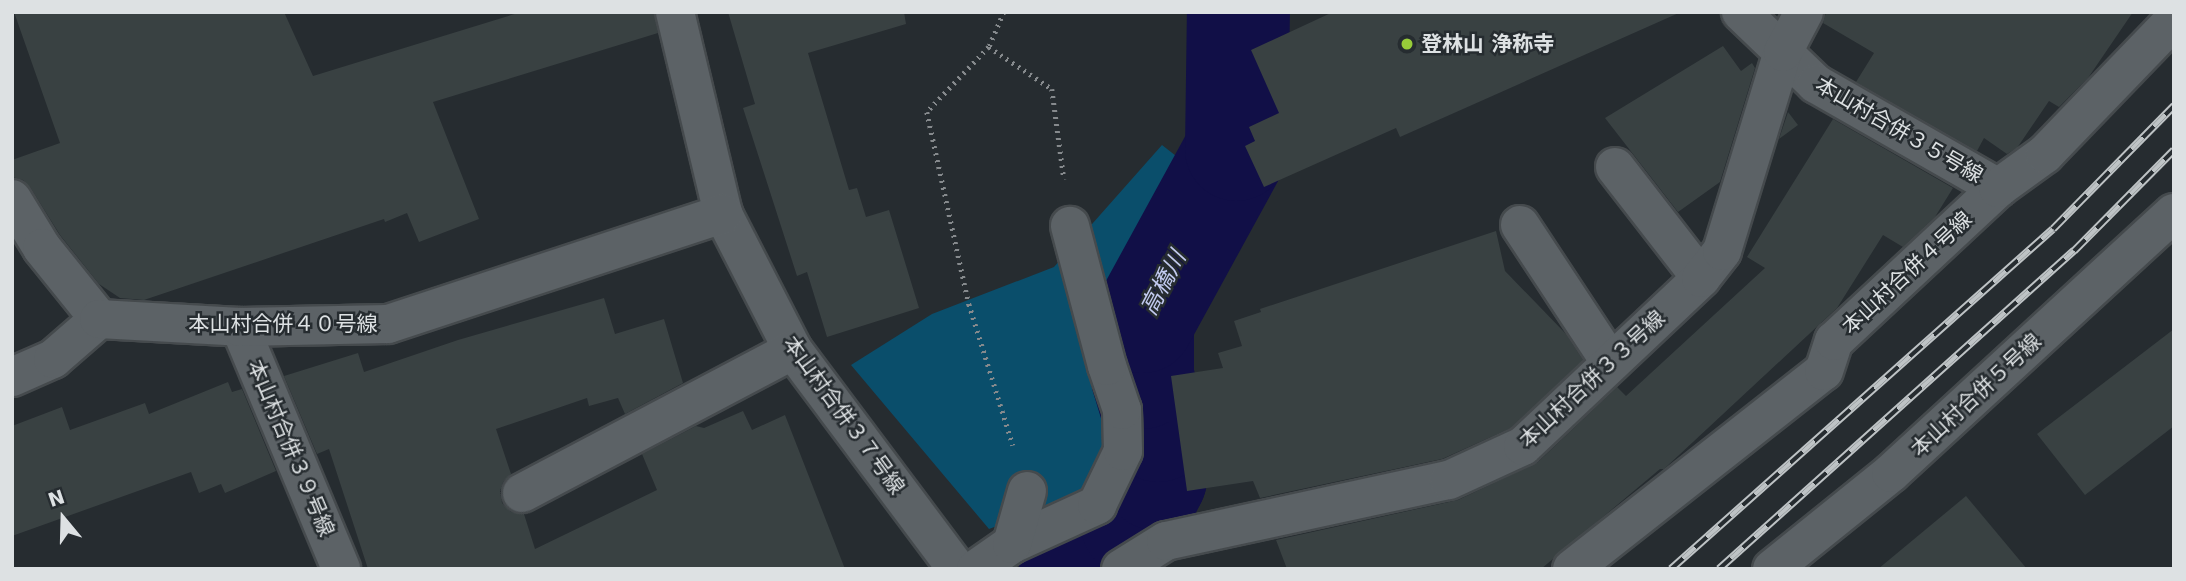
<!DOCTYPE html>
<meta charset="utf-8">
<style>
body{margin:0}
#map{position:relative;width:2186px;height:581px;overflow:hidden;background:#262c30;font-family:"DejaVu Sans","Noto Sans JP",sans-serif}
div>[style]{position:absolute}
.green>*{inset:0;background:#0a4e6b}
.river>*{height:103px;margin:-51.5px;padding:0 51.5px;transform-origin:51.5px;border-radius:51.5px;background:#110f47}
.building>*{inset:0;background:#394142}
.path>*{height:4.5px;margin-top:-2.25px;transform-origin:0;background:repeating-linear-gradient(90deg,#868a8d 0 2px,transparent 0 7px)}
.roads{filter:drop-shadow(2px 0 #454a4d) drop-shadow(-2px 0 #454a4d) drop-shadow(0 2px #454a4d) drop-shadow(0 -2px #454a4d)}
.minor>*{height:38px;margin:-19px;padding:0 19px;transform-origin:19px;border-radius:19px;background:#5c6266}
.rail>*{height:8px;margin-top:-4px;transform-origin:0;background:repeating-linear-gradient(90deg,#262c30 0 16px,#bec3c5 0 32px);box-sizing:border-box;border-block:2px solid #bec3c5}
.dots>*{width:19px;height:19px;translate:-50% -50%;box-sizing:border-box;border:4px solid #262c30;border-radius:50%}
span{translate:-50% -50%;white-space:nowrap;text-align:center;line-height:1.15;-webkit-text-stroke:5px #262c30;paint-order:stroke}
.poi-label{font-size:21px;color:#dde1e3;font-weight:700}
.left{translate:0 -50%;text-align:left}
.street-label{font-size:21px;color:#dde1e3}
.water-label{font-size:23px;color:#c2caef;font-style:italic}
.frame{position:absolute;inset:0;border:14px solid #dde1e3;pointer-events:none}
.north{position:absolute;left:28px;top:483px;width:70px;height:70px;-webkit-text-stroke:5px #262c30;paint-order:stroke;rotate:341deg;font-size:19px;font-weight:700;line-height:28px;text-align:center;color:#dde1e3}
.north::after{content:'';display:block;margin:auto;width:24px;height:32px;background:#dde1e3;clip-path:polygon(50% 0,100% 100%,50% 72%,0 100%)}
</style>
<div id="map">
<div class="green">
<div style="clip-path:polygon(1162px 145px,1203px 177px,1097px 365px,1116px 409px,1097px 488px,989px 529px,851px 365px,932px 314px,1054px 267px)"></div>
</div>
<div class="river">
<div style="left:1070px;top:569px;width:77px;rotate:-36deg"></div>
<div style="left:1132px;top:524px;width:51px;rotate:-63.4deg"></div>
<div style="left:1155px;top:478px;width:48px;rotate:-86.4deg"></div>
<div style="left:1158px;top:430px;width:55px;rotate:-106.8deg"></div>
<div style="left:1142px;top:377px;width:56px;rotate:-90deg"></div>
<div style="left:1142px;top:321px;width:196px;rotate:-61.3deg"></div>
<div style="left:1236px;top:149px;width:137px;rotate:-89.2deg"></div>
</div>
<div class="building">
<div style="clip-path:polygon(14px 12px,284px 12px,313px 76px,521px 12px,654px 12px,658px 33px,433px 102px,479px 219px,419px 242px,407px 213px,385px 222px,384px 219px,144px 300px,120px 298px,99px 284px,60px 235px,30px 187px,23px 180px,12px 177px,12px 160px,60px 143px)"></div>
<div style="clip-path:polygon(728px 12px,904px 12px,906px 24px,808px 53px,849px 190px,857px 188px,866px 217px,889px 210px,919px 308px,827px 337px,807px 272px,797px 276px,743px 108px,755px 104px)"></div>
<div style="clip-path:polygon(1333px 12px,1681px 12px,1400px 137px,1396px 128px,1264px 187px,1245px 146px,1255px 141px,1249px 127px,1279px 113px,1251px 50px)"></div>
<div style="clip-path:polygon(1826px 12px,2133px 12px,2088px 78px,2059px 107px,2049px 101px,2017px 148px,2007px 154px,1984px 138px,1977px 151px,1856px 82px,1874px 53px,1823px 23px)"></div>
<div style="clip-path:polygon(1723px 46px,1741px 71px,1752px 63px,1755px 68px,1720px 182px,1678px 212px,1605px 118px)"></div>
<div style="clip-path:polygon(1788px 112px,1798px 125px,1779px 139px)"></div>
<div style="clip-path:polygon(1833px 119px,1953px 188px,1935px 217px,1903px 247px,1883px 235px,1837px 308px,1664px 469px,1660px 469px,1541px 569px,1287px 569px,1276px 540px,1458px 500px,1538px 462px,1617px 387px,1626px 396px,1765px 268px,1747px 257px)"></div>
<div style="clip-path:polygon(1496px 231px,1505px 271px,1566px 334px,1583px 360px,1511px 428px,1442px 459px,1260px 498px,1253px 481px,1187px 491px,1171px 376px,1223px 368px,1218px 353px,1242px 346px,1234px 321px,1261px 312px,1260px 309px)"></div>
<div style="clip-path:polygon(604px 298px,615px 334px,664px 319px,683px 383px,625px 414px,618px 398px,589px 406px,587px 398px,496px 429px,511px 474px,503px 482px,500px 491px,502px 503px,511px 512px,524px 514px,535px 549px,657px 490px,642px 454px,696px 426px,704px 428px,743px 411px,752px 430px,785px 415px,845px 569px,368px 569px,329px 449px,317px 454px,284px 376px,358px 353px,364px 372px,458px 340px)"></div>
<div style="clip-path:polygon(2174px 329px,2174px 426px,2085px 495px,2037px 434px)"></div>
<div style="clip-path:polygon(228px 382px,232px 392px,242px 389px,276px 471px,225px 493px,221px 484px,199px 493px,191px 472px,12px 536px,12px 426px,62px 407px,70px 430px,145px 403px,149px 414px)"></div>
<div style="clip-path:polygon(1966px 496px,2027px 569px,1878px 569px)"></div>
</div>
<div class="path">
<div style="left:1004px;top:12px;width:38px;rotate:113deg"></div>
<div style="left:989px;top:47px;width:90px;rotate:133.6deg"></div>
<div style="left:927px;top:112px;width:197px;rotate:77.7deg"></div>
<div style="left:969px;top:304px;width:148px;rotate:72.7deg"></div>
<div style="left:989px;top:47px;width:76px;rotate:33.7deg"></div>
<div style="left:1052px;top:89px;width:91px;rotate:82.4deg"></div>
</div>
<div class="roads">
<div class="minor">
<div style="left:675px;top:12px;width:208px;rotate:76.6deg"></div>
<div style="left:723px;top:214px;width:153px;rotate:62.8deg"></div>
<div style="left:793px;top:350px;width:274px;rotate:53.2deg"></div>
<div style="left:1741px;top:12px;width:104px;rotate:43.8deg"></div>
<div style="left:1816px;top:84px;width:210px;rotate:29.7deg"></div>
<div style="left:1615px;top:167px;width:140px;rotate:52.2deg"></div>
<div style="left:12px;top:199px;width:57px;rotate:58.5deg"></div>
<div style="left:42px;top:248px;width:91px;rotate:51.2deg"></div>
<div style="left:1520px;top:225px;width:165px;rotate:56.6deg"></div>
<div style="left:240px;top:327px;width:262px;rotate:67.3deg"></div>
<div style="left:12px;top:377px;width:45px;rotate:-23.7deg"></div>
<div style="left:53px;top:359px;width:61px;rotate:-41deg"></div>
<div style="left:99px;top:319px;width:141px;rotate:3.2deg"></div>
<div style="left:240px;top:327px;width:148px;rotate:-1.2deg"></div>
<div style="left:388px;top:324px;width:353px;rotate:-18.2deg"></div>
<div style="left:522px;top:493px;width:306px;rotate:-27.8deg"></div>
<div style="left:1012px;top:544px;width:94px;rotate:-24.6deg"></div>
<div style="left:1097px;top:505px;width:60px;rotate:-64.3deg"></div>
<div style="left:1123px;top:451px;width:41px;rotate:-91.4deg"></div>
<div style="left:1122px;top:410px;width:46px;rotate:-108.8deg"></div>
<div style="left:1107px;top:366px;width:145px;rotate:-104.8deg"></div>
<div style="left:976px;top:569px;width:44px;rotate:-34.8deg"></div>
<div style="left:1012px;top:544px;width:55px;rotate:-74.2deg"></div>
<div style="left:1121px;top:569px;width:53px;rotate:-31.9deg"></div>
<div style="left:1166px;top:541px;width:289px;rotate:-12.2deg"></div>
<div style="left:1449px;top:480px;width:81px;rotate:-24.7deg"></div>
<div style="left:1523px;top:446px;width:245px;rotate:-43.3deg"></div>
<div style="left:1701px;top:278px;width:34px;rotate:-52deg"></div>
<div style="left:1722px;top:251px;width:208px;rotate:-73deg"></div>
<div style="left:1783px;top:52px;width:45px;rotate:-62.3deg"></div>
<div style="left:1572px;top:569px;width:320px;rotate:-38.2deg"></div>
<div style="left:1824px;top:371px;width:32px;rotate:-72deg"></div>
<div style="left:1834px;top:341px;width:224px;rotate:-43deg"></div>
<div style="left:1998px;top:188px;width:58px;rotate:-35.9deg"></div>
<div style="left:2045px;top:154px;width:186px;rotate:-46.1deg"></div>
<div style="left:1772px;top:569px;width:153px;rotate:-38.9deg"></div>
<div style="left:1891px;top:473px;width:384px;rotate:-42.6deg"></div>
</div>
</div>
<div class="rail">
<div style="left:1671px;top:569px;width:511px;rotate:-41.67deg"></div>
<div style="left:2053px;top:229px;width:173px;rotate:-45.5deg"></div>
<div style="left:1719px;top:569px;width:477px;rotate:-41.9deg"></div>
<div style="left:2074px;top:251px;width:142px;rotate:-45.3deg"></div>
</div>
<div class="dots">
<div style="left:1407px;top:44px;background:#97cc39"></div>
</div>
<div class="poi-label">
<span class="left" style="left:1421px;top:44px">登林山 浄称寺</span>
</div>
<div class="street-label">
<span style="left:1899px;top:130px;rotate:30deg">本山村合併３５号線</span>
<span style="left:1907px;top:273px;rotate:-43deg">本山村合併４号線</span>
<span style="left:283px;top:324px">本山村合併４０号線</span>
<span style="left:1592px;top:379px;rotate:-43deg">本山村合併３３号線</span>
<span style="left:1976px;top:395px;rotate:-43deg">本山村合併５号線</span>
<span style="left:844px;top:415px;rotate:54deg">本山村合併３７号線</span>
<span style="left:291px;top:448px;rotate:67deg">本山村合併３９号線</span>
</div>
<div class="water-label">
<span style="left:1163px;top:283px;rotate:-62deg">高橋川</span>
</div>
<div class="frame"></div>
<div class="north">N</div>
</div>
